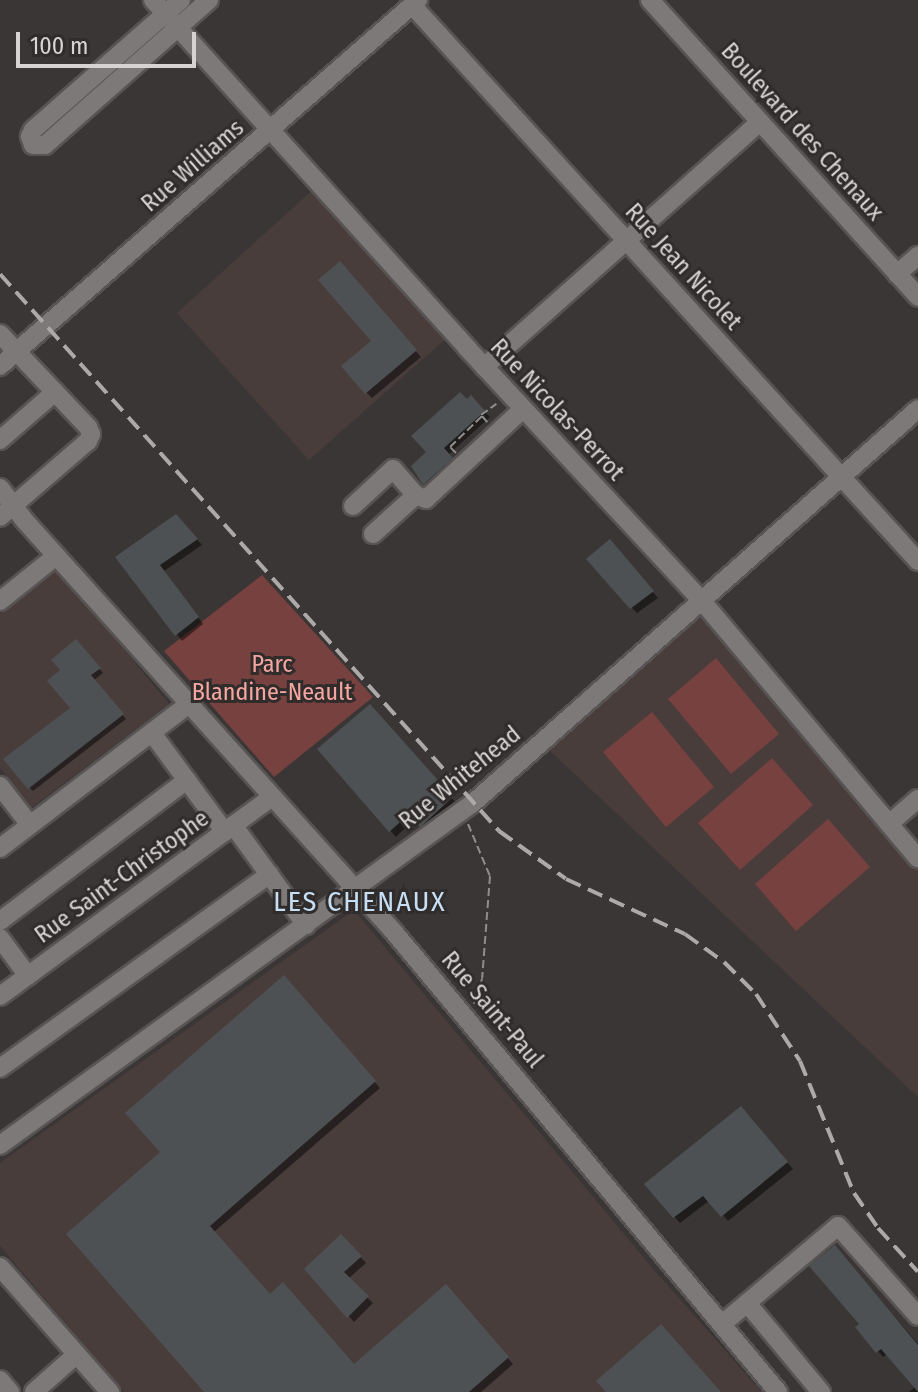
<!DOCTYPE html>
<style>
body{margin:0}
#map{position:relative;width:918px;height:1392px;overflow:hidden;background:#3b3636;font-family:"Fira Sans Condensed",sans-serif}
div>[style]{position:absolute}
.built>*{inset:0;background:#493d3c}
.green>*{inset:0;background:#76413e}
.shadow>*{inset:0;background:#0007}
.building>*{inset:0;background:#4e5153}
.path>*{height:2px;margin-top:-1px;transform-origin:0;background:repeating-linear-gradient(90deg,#8f8c8c 0 8px,transparent 0 12px)}
.roads{filter:drop-shadow(2px 0 #585454) drop-shadow(-2px 0 #585454) drop-shadow(0 2px #585454) drop-shadow(0 -2px #585454)}
.minor>*{height:18px;margin:-9px;padding:0 9px;transform-origin:9px;border-radius:9px;background:#7e7979}
.rail>*{height:4px;margin-top:-2px;transform-origin:0;background:repeating-linear-gradient(90deg,#ada9a9 0 16px,transparent 0 24px)}
span{translate:-50% -50%;white-space:nowrap;text-align:center;line-height:1.15;-webkit-text-stroke:6px #302c2c;paint-order:stroke}
.street-label{font-size:24px;color:#d6d3d3}
.park-label{font-size:24px;color:#f6a6a0}
.quarter-label{font-size:28px;color:#c6dff5;letter-spacing:2px}
.scale{position:absolute;left:16px;top:32px;width:180px;height:36px;box-sizing:border-box;border:4px solid #d6d3d3;border-top:0;padding-left:10px;font-size:24px;line-height:28px;white-space:nowrap;color:#d6d3d3;-webkit-text-stroke:6px #302c2c;paint-order:stroke}
</style>
<div id="map">
<div class="built">
<div style="clip-path:polygon(317px 186px,451px 334px,309px 460px,177px 313px)"></div>
<div style="clip-path:polygon(57px 568px,169px 704px,31px 808px,0 768px,0 613px)"></div>
<div style="clip-path:polygon(703px 610px,918px 864px,918px 1097px,546px 747px)"></div>
<div style="clip-path:polygon(354px 910px,654px 1270px,762px 1392px,124px 1392px,0 1246px,0 1163px)"></div>
</div>
<div class="green">
<div style="clip-path:polygon(262px 575px,373px 697px,274px 777px,164px 651px)"></div>
<div style="clip-path:polygon(716px 658px,779px 734px,731px 774px,668px 699px)"></div>
<div style="clip-path:polygon(652px 712px,714px 787px,666px 827px,603px 752px)"></div>
<div style="clip-path:polygon(772px 758px,813px 805px,740px 870px,698px 823px)"></div>
<div style="clip-path:polygon(828px 819px,870px 867px,796px 931px,755px 884px)"></div>
</div>
<div class="shadow">
<div style="clip-path:polygon(345px 270px,421px 357px,372px 398px,366px 392px,374px 341px)"></div>
<div style="clip-path:polygon(471px 398px,490px 417px,448px 455px,457px 465px,430px 489px,413px 467px,429px 452px)"></div>
<div style="clip-path:polygon(182px 522px,202px 545px,164px 571px,203px 624px,182px 641px,118px 558px)"></div>
<div style="clip-path:polygon(616px 548px,658px 598px,637px 613px,632px 608px)"></div>
<div style="clip-path:polygon(80px 646px,103px 673px,94px 680px,126px 719px,33px 791px,29px 787px,73px 708px,63px 671px)"></div>
<div style="clip-path:polygon(375px 713px,457px 804px,427px 831px,415px 819px,396px 837px,320px 750px)"></div>
<div style="clip-path:polygon(289px 984px,380px 1088px,214px 1232px,270px 1296px,354px 1366px,451px 1292px,513px 1364px,481px 1392px,206px 1392px,163px 1153px)"></div>
<div style="clip-path:polygon(746px 1115px,793px 1169px,728px 1221px,710px 1200px,680px 1223px,647px 1185px)"></div>
<div style="clip-path:polygon(341px 1236px,366px 1263px,348px 1279px,373px 1303px,354px 1322px,307px 1269px)"></div>
<div style="clip-path:polygon(840px 1253px,918px 1344px,918px 1392px,909px 1392px,915px 1387px,888px 1354px,883px 1357px,857px 1328px,862px 1324px)"></div>
</div>
<div class="building">
<div style="clip-path:polygon(340px 261px,417px 350px,365px 394px,341px 366px,371px 341px,318px 280px)"></div>
<div style="clip-path:polygon(460px 392px,467px 399px,471px 395px,485px 411px,444px 448px,453px 458px,423px 485px,411px 466px,426px 452px,411px 436px)"></div>
<div style="clip-path:polygon(176px 514px,198px 539px,160px 565px,199px 617px,175px 636px,115px 557px)"></div>
<div style="clip-path:polygon(610px 539px,654px 591px,630px 609px,586px 559px)"></div>
<div style="clip-path:polygon(76px 639px,101px 668px,91px 675px,124px 714px,28px 789px,3px 759px,70px 708px,47px 681px,60px 670px,51px 660px)"></div>
<div style="clip-path:polygon(370px 704px,453px 797px,420px 827px,408px 815px,389px 832px,317px 749px)"></div>
<div style="clip-path:polygon(284px 975px,376px 1081px,210px 1226px,270px 1294px,283px 1282px,354px 1364px,446px 1284px,509px 1357px,469px 1392px,204px 1392px,66px 1234px,160px 1152px,125px 1113px)"></div>
<div style="clip-path:polygon(741px 1106px,788px 1162px,721px 1217px,703px 1196px,673px 1218px,644px 1184px)"></div>
<div style="clip-path:polygon(341px 1234px,362px 1256px,344px 1272px,369px 1296px,347px 1318px,304px 1269px)"></div>
<div style="clip-path:polygon(835px 1245px,918px 1345px,918px 1392px,881px 1349px,876px 1353px,855px 1327px,859px 1324px,809px 1266px)"></div>
<div style="clip-path:polygon(661px 1324px,721px 1392px,606px 1392px,596px 1381px)"></div>
</div>
<div class="path">
<div style="left:481px;top:415px;width:19px;rotate:-36deg"></div>
<div style="left:456px;top:453px;width:8px;rotate:-135deg"></div>
<div style="left:450px;top:447px;width:45px;rotate:-44.1deg"></div>
<div style="left:482px;top:416px;width:9px;rotate:49deg"></div>
<div style="left:468px;top:824px;width:56px;rotate:67.1deg"></div>
<div style="left:490px;top:876px;width:103px;rotate:94.4deg"></div>
<div style="left:482px;top:979px;width:26px;rotate:108deg"></div>
</div>
<div class="roads">
<div class="minor">
<div style="left:153px;top:0;width:469px;rotate:47.9deg"></div>
<div style="left:467px;top:348px;width:345px;rotate:47.1deg"></div>
<div style="left:702px;top:601px;width:336px;rotate:50deg"></div>
<div style="left:181px;top:0;width:197px;rotate:138.7deg"></div>
<div style="left:33px;top:130px;width:7px;rotate:117deg"></div>
<div style="left:30px;top:136px;width:9px;rotate:72deg"></div>
<div style="left:33px;top:145px;width:12px"></div>
<div style="left:45px;top:145px;width:219px;rotate:-41.5deg"></div>
<div style="left:650px;top:0;width:400px;rotate:47.9deg"></div>
<div style="left:412px;top:5px;width:752px;rotate:47.7deg"></div>
<div style="left:897px;top:274px;width:28px;rotate:-41deg"></div>
<div style="left:0;top:334px;width:128px;rotate:46.6deg"></div>
<div style="left:88px;top:427px;width:8px;rotate:67deg"></div>
<div style="left:91px;top:434px;width:8px;rotate:113deg"></div>
<div style="left:88px;top:441px;width:116px;rotate:139.2deg"></div>
<div style="left:0;top:366px;width:556px;rotate:-41.21deg"></div>
<div style="left:484px;top:367px;width:369px;rotate:-41.6deg"></div>
<div style="left:0;top:440px;width:73px;rotate:-41.1deg"></div>
<div style="left:0;top:488px;width:41px;rotate:52.9deg"></div>
<div style="left:25px;top:521px;width:551px;rotate:48.09deg"></div>
<div style="left:393px;top:931px;width:601px;rotate:50.13deg"></div>
<div style="left:353px;top:506px;width:54px;rotate:-42.8deg"></div>
<div style="left:393px;top:469px;width:35px;rotate:49deg"></div>
<div style="left:416px;top:495px;width:11px;rotate:22deg"></div>
<div style="left:426px;top:499px;width:132px;rotate:-42.9deg"></div>
<div style="left:373px;top:534px;width:58px;rotate:-42.2deg"></div>
<div style="left:0;top:601px;width:72px;rotate:-38.8deg"></div>
<div style="left:152px;top:733px;width:123px;rotate:53.6deg"></div>
<div style="left:0;top:786px;width:49px;rotate:52.4deg"></div>
<div style="left:889px;top:824px;width:38px;rotate:-41deg"></div>
<div style="left:233px;top:825px;width:124px;rotate:53.9deg"></div>
<div style="left:0;top:848px;width:238px;rotate:-37.3deg"></div>
<div style="left:0;top:921px;width:234px;rotate:-37deg"></div>
<div style="left:0;top:938px;width:47px;rotate:53.6deg"></div>
<div style="left:0;top:996px;width:337px;rotate:-36.2deg"></div>
<div style="left:0;top:1068px;width:332px;rotate:-35.7deg"></div>
<div style="left:0;top:1145px;width:584px;rotate:-35.87deg"></div>
<div style="left:473px;top:803px;width:594px;rotate:-41.52deg"></div>
<div style="left:0;top:1267px;width:167px;rotate:48.7deg"></div>
<div style="left:747px;top:1303px;width:119px;rotate:-40.2deg"></div>
<div style="left:838px;top:1226px;width:120px;rotate:48.4deg"></div>
<div style="left:722px;top:1324px;width:33px;rotate:-40deg"></div>
<div style="left:747px;top:1303px;width:116px;rotate:50.3deg"></div>
<div style="left:0;top:1380px;width:16px;rotate:50deg"></div>
<div style="left:34px;top:1392px;width:57px;rotate:-41.5deg"></div>
</div>
</div>
<div class="rail">
<div style="left:0;top:274px;width:748px;rotate:48.14deg"></div>
<div style="left:499px;top:831px;width:82px;rotate:35.6deg"></div>
<div style="left:566px;top:879px;width:131px;rotate:24.8deg"></div>
<div style="left:685px;top:934px;width:48px;rotate:35.7deg"></div>
<div style="left:724px;top:962px;width:45px;rotate:45deg"></div>
<div style="left:756px;top:994px;width:80px;rotate:56.7deg"></div>
<div style="left:800px;top:1061px;width:143px;rotate:67.8deg"></div>
<div style="left:854px;top:1193px;width:42px;rotate:55.6deg"></div>
<div style="left:878px;top:1228px;width:59px;rotate:47.7deg"></div>
</div>
<div class="street-label">
<span style="left:802px;top:132px;rotate:48deg">Boulevard des Chenaux</span>
<span style="left:193px;top:166px;rotate:-41deg">Rue Williams</span>
<span style="left:683px;top:267px;rotate:48deg">Rue Jean Nicolet</span>
<span style="left:557px;top:410px;rotate:47deg">Rue Nicolas-Perrot</span>
<span style="left:460px;top:778px;rotate:-39deg">Rue Whitehead</span>
<span style="left:122px;top:877px;rotate:-36deg">Rue Saint-Christophe</span>
<span style="left:492px;top:1010px;rotate:50deg">Rue Saint-Paul</span>
</div>
<div class="park-label">
<span style="left:272px;top:679px">Parc<br>Blandine-Neault</span>
</div>
<div class="quarter-label">
<span style="left:360px;top:902px">LES CHENAUX</span>
</div>
<div class="scale">100 m</div>
</div>
